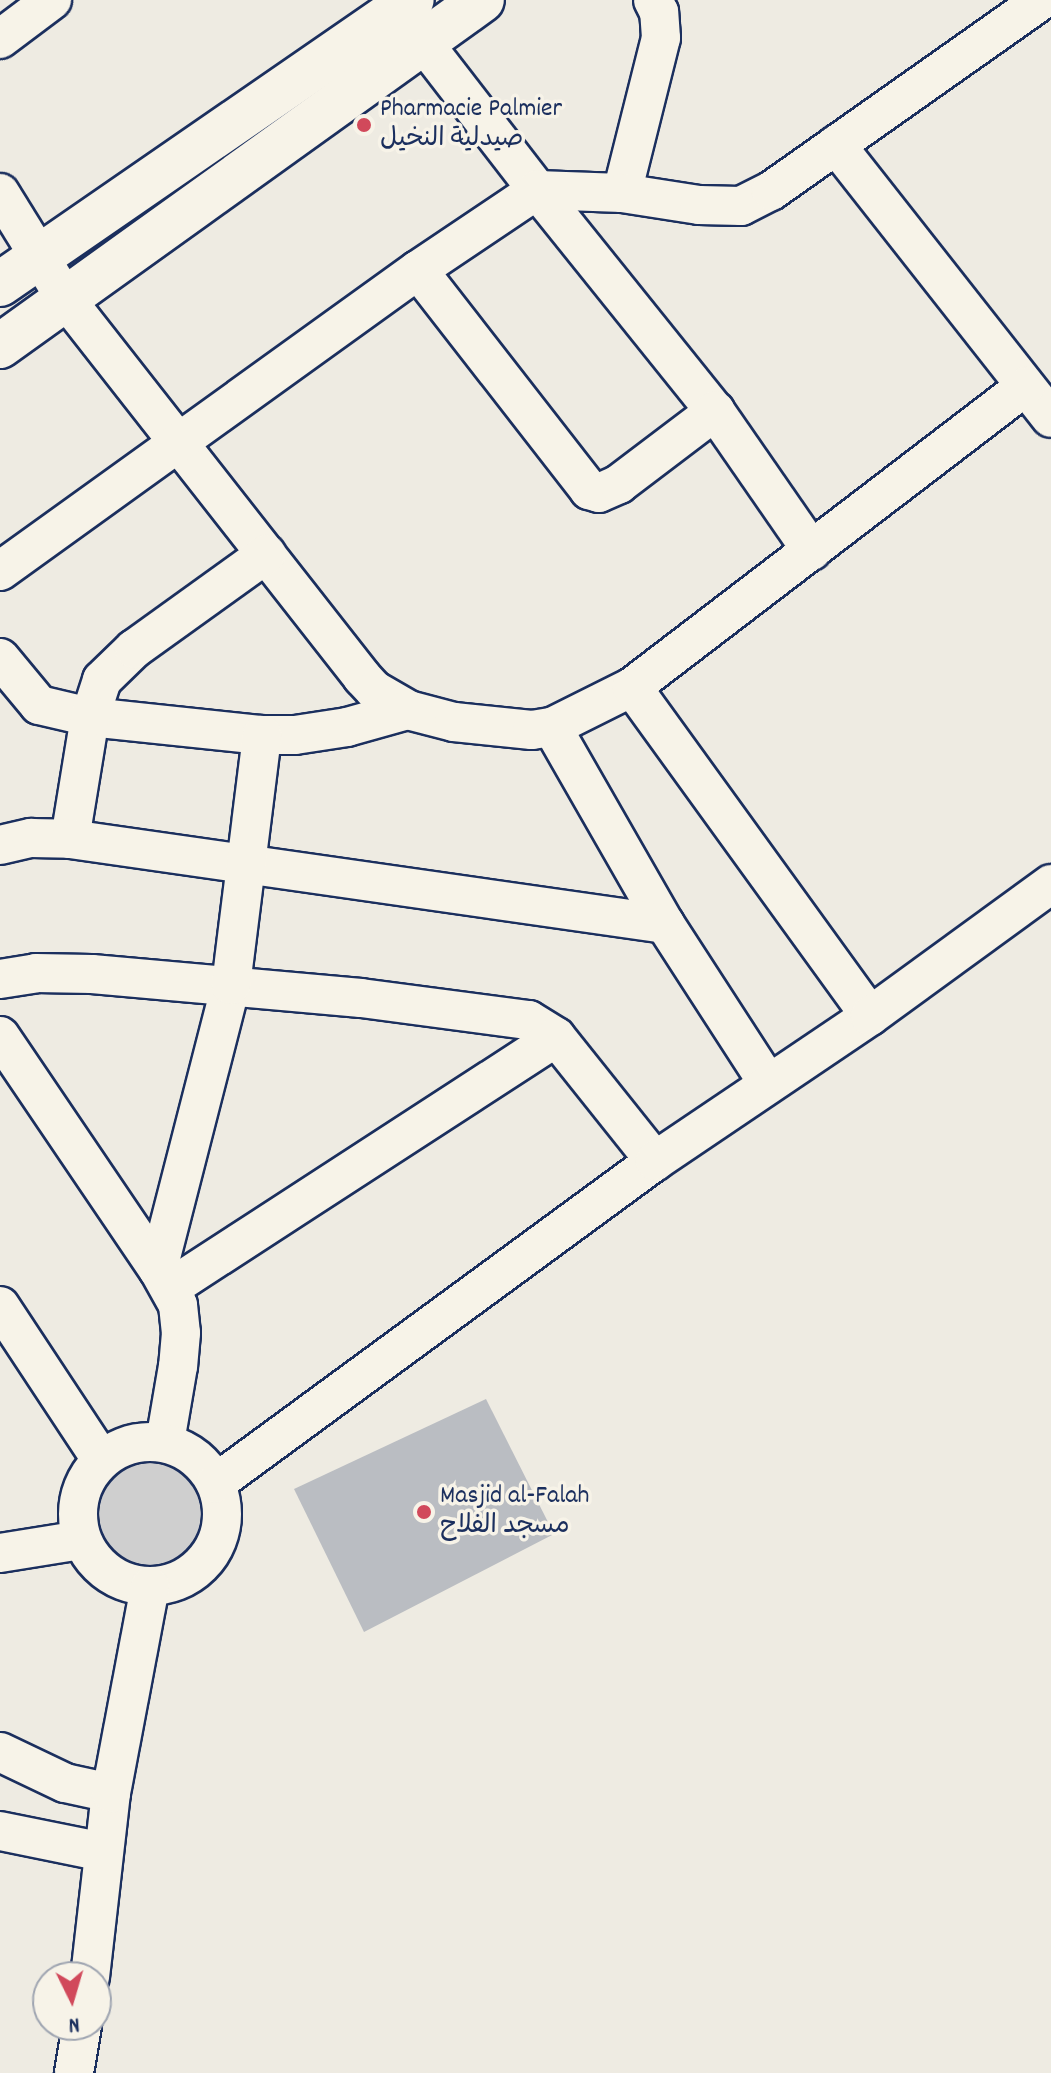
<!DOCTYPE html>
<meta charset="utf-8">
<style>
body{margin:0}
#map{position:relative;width:1051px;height:2073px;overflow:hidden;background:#eeebe2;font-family:Dekko,"Playpen Sans Arabic",sans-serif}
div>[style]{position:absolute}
.green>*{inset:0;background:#cfcfcf}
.round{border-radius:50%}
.building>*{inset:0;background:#babdc2}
.roads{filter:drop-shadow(2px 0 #1b2f5e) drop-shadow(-2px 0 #1b2f5e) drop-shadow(0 2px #1b2f5e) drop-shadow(0 -2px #1b2f5e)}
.minor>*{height:38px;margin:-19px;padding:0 19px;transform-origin:19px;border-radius:19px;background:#f7f3e8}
.minor>.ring{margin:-19px;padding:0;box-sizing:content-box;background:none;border:38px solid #f7f3e8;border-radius:50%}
.tertiary>*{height:44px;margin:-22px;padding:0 22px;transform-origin:22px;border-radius:22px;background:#f7f3e8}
.dots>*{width:22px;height:22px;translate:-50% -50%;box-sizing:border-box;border:4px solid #f7f3e8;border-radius:50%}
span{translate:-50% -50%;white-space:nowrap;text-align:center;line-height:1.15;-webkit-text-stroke:7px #f7f3e8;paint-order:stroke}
.poi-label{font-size:26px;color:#1b2f5e}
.left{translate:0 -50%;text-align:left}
.north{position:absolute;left:32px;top:1961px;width:80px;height:80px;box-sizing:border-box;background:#f7f3e8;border:2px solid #9fa5b1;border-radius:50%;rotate:175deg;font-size:22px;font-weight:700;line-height:32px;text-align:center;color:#1b2f5e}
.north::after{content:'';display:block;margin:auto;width:28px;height:36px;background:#d1495b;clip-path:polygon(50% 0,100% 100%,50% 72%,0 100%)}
</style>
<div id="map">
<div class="green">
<div class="round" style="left:86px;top:1448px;width:124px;height:124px"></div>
</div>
<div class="building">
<div style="clip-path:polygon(486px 1399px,554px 1534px,364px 1632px,294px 1489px)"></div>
</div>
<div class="roads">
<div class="minor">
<div style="left:405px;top:19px;width:216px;rotate:52.3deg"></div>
<div style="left:537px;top:190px;width:284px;rotate:51.2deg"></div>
<div style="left:715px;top:411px;width:170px;rotate:55.3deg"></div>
<div style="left:0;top:39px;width:65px;rotate:-36.9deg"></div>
<div style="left:836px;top:145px;width:347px;rotate:51.8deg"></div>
<div style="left:0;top:193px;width:123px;rotate:58.2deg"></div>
<div style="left:65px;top:298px;width:482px;rotate:51.9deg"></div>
<div style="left:362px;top:677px;width:18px;rotate:47deg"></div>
<div style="left:374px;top:690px;width:39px;rotate:30deg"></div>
<div style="left:408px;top:710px;width:48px;rotate:14.6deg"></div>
<div style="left:454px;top:722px;width:78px;rotate:5.9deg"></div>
<div style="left:532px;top:730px;width:20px;rotate:-9deg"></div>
<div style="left:552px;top:727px;width:89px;rotate:-26.6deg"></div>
<div style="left:632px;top:687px;width:495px;rotate:-37.4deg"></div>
<div style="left:622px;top:193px;width:160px;rotate:-75.9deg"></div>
<div style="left:661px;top:38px;width:26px;rotate:-94deg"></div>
<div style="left:659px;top:12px;width:13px;rotate:-117deg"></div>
<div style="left:418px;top:270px;width:279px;rotate:52.1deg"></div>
<div style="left:589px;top:490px;width:10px;rotate:17deg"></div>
<div style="left:599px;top:493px;width:22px;rotate:-24deg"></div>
<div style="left:619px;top:484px;width:121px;rotate:-37.2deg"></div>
<div style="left:0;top:571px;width:515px;rotate:-35.76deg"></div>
<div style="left:418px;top:270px;width:143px;rotate:-33.9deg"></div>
<div style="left:537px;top:190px;width:85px;rotate:2deg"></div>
<div style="left:622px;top:193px;width:78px;rotate:8.9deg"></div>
<div style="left:699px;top:205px;width:42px;rotate:1.4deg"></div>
<div style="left:741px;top:206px;width:34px;rotate:-27deg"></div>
<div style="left:771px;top:191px;width:332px;rotate:-35.2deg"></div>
<div style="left:0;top:658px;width:61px;rotate:50.3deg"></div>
<div style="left:39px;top:705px;width:52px;rotate:13.2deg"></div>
<div style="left:90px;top:717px;width:173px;rotate:6deg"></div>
<div style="left:262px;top:735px;width:33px"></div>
<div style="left:295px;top:735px;width:53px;rotate:-8.7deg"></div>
<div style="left:347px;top:727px;width:63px;rotate:-15.6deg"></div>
<div style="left:632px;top:687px;width:406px;rotate:54.1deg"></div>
<div style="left:552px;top:727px;width:227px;rotate:60.2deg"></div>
<div style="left:665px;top:924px;width:189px;rotate:57.1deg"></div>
<div style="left:70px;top:839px;width:124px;rotate:-80.7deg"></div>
<div style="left:90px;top:717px;width:39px;rotate:-72deg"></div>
<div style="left:102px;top:680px;width:45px;rotate:-44.1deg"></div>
<div style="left:134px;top:649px;width:163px;rotate:-35.7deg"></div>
<div style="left:0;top:845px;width:32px;rotate:-13deg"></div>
<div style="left:31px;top:838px;width:39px;rotate:1deg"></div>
<div style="left:70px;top:839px;width:601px;rotate:8.13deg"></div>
<div style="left:0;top:979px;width:36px;rotate:-9deg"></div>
<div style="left:36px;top:973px;width:56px;rotate:1deg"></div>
<div style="left:92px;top:974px;width:270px;rotate:5.1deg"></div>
<div style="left:361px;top:998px;width:169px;rotate:7.5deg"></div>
<div style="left:529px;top:1020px;width:32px;rotate:32deg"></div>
<div style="left:556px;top:1037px;width:159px;rotate:51.4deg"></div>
<div style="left:0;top:1036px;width:282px;rotate:55.9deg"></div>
<div style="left:158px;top:1269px;width:41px;rotate:60.9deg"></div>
<div style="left:178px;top:1305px;width:28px;rotate:84deg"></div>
<div style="left:181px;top:1333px;width:33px;rotate:95deg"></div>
<div style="left:178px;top:1366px;width:77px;rotate:99.7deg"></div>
<div style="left:158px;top:1269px;width:293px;rotate:-75.6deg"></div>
<div style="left:231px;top:985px;width:252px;rotate:-82.9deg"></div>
<div style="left:170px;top:1288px;width:460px;rotate:-33deg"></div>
<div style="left:0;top:1306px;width:183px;rotate:56.6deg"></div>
<div class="ring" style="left:78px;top:1442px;width:106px;height:106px"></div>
<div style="left:216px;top:1483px;width:544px;rotate:-36.26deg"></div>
<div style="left:655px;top:1161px;width:259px;rotate:-34deg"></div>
<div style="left:870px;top:1016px;width:224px;rotate:-36.1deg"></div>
<div style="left:0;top:1553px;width:82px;rotate:-9.1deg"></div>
<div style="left:0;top:1752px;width:72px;rotate:25.5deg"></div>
<div style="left:65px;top:1783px;width:47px;rotate:12.3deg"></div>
<div style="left:0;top:1831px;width:105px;rotate:11.5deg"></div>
<div style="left:90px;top:1977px;width:185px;rotate:-83.5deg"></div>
<div style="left:111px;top:1793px;width:210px;rotate:-79.3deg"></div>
<div style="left:74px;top:2073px;width:49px;rotate:-80.5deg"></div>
</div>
<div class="tertiary">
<div style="left:0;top:284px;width:500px;rotate:-34.6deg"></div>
<div style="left:0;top:346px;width:593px;rotate:-35.67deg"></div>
</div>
</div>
<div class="dots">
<div style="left:364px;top:125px;background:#d1495b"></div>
<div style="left:424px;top:1512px;background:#d1495b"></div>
</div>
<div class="poi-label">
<span class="left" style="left:380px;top:125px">Pharmacie Palmier<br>صيدلية النخيل</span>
<span class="left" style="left:440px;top:1512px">Masjid al-Falah<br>مسجد الفلاح</span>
</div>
<div class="north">N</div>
</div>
